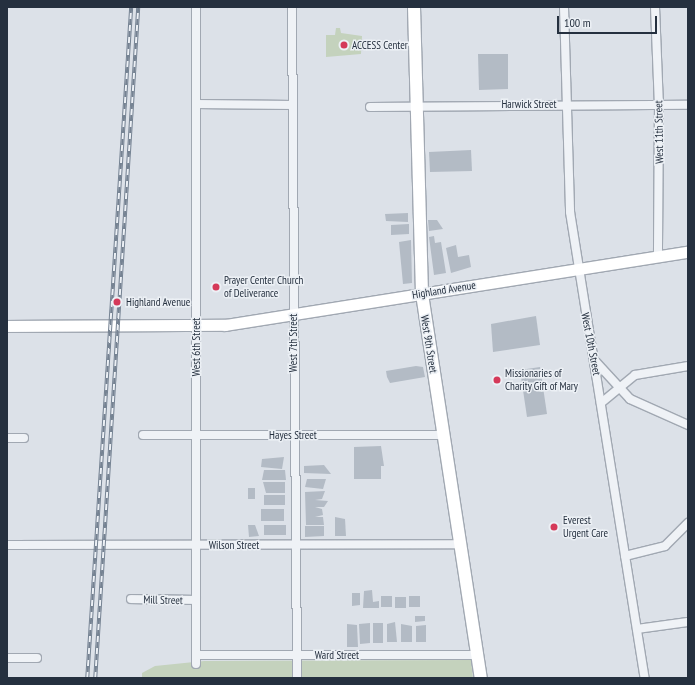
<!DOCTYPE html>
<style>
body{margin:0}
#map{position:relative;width:695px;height:685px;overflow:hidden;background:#dce1e8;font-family:"PT Sans Narrow",sans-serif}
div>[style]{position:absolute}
.green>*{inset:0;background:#c4d2bd}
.building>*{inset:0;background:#b3bbc5}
.roads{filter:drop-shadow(1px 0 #a1a8b2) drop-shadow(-1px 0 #a1a8b2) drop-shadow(0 1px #a1a8b2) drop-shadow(0 -1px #a1a8b2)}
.minor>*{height:8px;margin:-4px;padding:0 4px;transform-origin:4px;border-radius:4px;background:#eff2f6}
.secondary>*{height:11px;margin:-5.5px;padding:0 5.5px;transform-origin:5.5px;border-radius:5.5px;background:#fff}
.primary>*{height:12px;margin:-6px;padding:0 6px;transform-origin:6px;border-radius:6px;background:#fff}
.rail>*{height:3.5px;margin-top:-1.75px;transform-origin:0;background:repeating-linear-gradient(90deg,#ecf0f5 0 6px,#758292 0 12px);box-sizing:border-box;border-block:1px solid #758292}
.dots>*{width:11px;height:11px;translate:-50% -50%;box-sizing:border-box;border:2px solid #ecf0f5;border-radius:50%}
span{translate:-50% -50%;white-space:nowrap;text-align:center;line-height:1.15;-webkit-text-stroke:3px #ecf0f5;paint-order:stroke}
.poi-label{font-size:11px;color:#25303f}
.left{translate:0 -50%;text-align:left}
.street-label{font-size:11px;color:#25303f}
.frame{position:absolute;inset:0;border:8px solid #25303f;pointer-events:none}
.scale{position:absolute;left:557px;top:16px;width:100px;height:18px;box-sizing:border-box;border:2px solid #25303f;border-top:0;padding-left:5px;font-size:12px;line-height:14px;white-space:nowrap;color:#25303f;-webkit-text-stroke:3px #ecf0f5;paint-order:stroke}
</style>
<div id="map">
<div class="green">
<div style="clip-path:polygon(336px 28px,340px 28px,341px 33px,362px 36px,361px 54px,326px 57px,326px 35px,335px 35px)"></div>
<div style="clip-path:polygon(471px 660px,473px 678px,142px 678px,142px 673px,155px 666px,204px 661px)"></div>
</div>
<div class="building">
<div style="clip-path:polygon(478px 54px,508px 54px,508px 89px,479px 90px)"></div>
<div style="clip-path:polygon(471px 150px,472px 171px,430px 172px,429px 152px)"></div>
<div style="clip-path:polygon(408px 213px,408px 222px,386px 221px,385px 214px)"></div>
<div style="clip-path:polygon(428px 220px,437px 220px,443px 229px,429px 231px)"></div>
<div style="clip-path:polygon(409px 224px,409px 234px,391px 235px,391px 225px)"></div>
<div style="clip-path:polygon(434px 236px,435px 243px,441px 242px,446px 273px,434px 275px,429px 237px)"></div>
<div style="clip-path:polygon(411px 240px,412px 283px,403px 284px,399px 242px)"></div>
<div style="clip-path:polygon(456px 245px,458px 257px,469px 255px,471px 267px,451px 273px,446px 248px)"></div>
<div style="clip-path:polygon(536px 316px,540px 345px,493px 352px,491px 324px)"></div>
<div style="clip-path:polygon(416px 366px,423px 367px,425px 377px,390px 383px,387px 377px,386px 371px)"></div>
<div style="clip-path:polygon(540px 367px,547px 414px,527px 417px,520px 370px)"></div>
<div style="clip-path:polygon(381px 446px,384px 466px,381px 466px,381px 479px,354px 479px,354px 447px)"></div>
<div style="clip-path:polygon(284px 457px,282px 469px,261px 467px,262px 459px)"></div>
<div style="clip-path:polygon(324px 465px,331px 474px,304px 473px,304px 466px)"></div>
<div style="clip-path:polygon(264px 470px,285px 470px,286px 480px,262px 480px)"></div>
<div style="clip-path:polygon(326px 479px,323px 489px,305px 487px,307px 479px)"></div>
<div style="clip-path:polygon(263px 482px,285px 482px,285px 493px,266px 493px)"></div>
<div style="clip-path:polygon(248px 488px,255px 488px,255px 499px,248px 499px)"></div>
<div style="clip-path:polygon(325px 491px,322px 499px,315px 500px,328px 501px,324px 507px,315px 507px,322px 509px,323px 515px,315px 517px,323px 517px,324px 525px,306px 525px,305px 492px)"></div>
<div style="clip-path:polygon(264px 495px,285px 495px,285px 505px,264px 505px)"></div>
<div style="clip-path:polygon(261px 509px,284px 509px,284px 521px,261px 521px)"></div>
<div style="clip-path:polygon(335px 517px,345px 519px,346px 536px,335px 536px)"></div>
<div style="clip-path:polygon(248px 525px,255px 525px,259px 536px,249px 537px)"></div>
<div style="clip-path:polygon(264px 525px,286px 525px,286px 535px,264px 535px)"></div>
<div style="clip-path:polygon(305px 526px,324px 526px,324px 536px,305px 537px)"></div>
<div style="clip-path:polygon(372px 590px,373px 602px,379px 601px,379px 608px,363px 608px,364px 591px)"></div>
<div style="clip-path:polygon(352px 593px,360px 593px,360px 605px,352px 606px)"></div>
<div style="clip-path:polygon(381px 596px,392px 596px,392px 607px,381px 607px)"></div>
<div style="clip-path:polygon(409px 596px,420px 596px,420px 607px,409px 607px)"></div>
<div style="clip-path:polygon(395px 597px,406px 597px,406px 608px,395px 608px)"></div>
<div style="clip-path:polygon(415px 616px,425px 616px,425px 621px,415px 622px)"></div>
<div style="clip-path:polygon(395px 622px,397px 642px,387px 642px,387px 624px)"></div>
<div style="clip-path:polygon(370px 623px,370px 643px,360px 644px,359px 624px)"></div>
<div style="clip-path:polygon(373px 623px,383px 623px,383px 643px,373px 643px)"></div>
<div style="clip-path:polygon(347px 624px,357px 625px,358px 647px,347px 647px)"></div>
<div style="clip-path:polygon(401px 624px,412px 626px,412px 642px,401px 642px)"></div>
<div style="clip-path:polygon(426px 625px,426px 642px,416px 642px,416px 626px)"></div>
</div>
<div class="roads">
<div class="minor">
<div style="left:292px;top:7px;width:671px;rotate:89.57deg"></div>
<div style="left:564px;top:7px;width:205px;rotate:88.3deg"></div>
<div style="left:570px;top:212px;width:472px;rotate:80.9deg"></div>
<div style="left:655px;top:7px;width:98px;rotate:87.7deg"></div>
<div style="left:659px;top:105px;width:151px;rotate:90.4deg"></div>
<div style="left:196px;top:104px;width:97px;rotate:0.6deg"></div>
<div style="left:370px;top:107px;width:318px;rotate:-0.4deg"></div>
<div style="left:596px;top:362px;width:50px;rotate:47.4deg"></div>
<div style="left:630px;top:399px;width:64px;rotate:24.1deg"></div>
<div style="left:601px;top:403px;width:44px;rotate:-39.5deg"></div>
<div style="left:635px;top:375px;width:54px;rotate:-9.6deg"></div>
<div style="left:143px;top:435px;width:301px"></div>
<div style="left:7px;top:438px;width:17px"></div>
<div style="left:7px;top:545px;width:454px;rotate:-0.1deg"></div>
<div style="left:625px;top:556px;width:41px;rotate:-14deg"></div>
<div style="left:665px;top:546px;width:33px;rotate:-45deg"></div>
<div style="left:131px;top:599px;width:65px;rotate:0.9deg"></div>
<div style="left:637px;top:629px;width:51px;rotate:-7.8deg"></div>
<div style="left:196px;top:655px;width:282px"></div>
<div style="left:7px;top:658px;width:30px"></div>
<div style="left:196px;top:664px;width:657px;rotate:-90deg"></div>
</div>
<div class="secondary">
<div style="left:7px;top:326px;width:218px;rotate:-0.3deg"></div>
<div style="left:225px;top:325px;width:469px;rotate:-9deg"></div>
</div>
<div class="primary">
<div style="left:414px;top:7px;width:287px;rotate:88.4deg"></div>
<div style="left:422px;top:294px;width:389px;rotate:81.3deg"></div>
</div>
</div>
<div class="rail">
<div style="left:87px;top:678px;width:672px;rotate:-86.25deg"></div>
<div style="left:95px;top:678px;width:672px;rotate:-86.33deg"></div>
</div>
<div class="dots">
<div style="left:344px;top:45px;background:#d53959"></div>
<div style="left:216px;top:287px;background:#d53959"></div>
<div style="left:117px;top:302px;background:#d53959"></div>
<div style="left:497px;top:380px;background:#d53959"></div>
<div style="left:554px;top:527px;background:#d53959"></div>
</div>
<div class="poi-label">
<span class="left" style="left:352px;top:45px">ACCESS Center</span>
<span class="left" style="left:224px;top:287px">Prayer Center Church<br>of Deliverance</span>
<span class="left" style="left:126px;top:302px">Highland Avenue</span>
<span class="left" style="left:505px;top:380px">Missionaries of<br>Charity Gift of Mary</span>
<span class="left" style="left:563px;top:527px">Everest<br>Urgent Care</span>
</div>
<div class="street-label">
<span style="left:529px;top:104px">Harwick Street</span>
<span style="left:659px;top:132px;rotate:-91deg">West 11th Street</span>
<span style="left:444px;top:290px;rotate:-9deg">Highland Avenue</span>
<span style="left:293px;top:343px;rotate:-90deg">West 7th Street</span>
<span style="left:429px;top:344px;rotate:81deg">West 9th Street</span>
<span style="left:591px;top:344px;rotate:79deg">West 10th Street</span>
<span style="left:196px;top:347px;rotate:-90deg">West 6th Street</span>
<span style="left:293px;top:435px">Hayes Street</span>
<span style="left:234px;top:545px">Wilson Street</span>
<span style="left:163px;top:600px;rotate:1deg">Mill Street</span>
<span style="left:337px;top:655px">Ward Street</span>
</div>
<div class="frame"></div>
<div class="scale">100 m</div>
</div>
